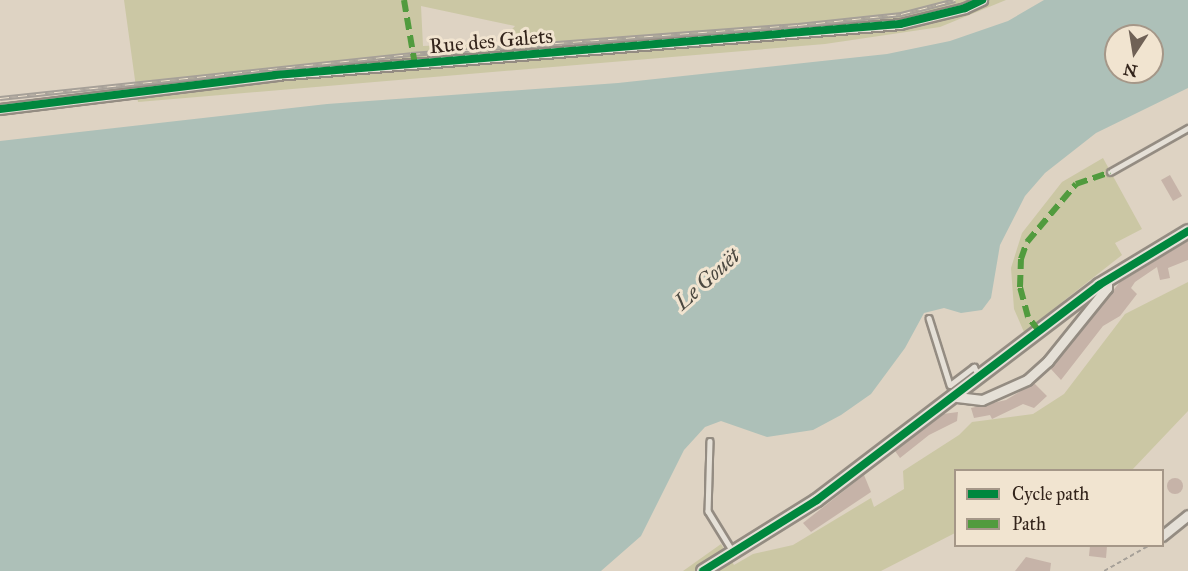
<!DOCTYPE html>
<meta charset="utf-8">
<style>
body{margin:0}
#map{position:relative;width:1188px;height:571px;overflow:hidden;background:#ded3c3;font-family:"IM FELL Great Primer",serif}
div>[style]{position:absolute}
.green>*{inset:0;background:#cbc7a4}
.water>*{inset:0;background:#adc0b8}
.building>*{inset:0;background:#c6b3a8}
.round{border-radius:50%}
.path>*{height:2px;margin-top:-1px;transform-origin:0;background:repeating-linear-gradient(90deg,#a6a098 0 4.5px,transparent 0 7.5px)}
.roads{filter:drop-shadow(2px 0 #948c82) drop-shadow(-2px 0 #948c82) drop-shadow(0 2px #948c82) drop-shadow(0 -2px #948c82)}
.lane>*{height:4.5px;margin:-2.25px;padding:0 2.25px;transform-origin:2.25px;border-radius:2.25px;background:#e5e0d7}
.street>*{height:9px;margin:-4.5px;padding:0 4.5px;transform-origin:4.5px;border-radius:4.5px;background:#e5e0d7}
.secondary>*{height:12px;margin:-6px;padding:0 6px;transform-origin:6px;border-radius:6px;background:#e5e0d7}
.rail>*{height:5px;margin-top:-2.5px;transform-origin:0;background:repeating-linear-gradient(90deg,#f1e4d0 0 9px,#a6a098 0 18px);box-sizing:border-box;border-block:2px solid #a6a098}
.quiet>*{height:6px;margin-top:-3px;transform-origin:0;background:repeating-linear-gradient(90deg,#519b3e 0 12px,transparent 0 18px)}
.cycleway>*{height:8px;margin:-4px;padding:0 4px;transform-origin:4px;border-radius:4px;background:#00873e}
span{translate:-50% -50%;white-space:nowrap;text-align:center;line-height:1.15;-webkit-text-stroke:6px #f1e4d0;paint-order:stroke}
.street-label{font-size:21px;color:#33241b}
.water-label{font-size:22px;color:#4c4941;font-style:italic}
.legend{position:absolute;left:954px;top:469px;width:210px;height:78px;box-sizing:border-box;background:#f1e4d0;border:2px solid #a59788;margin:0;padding:8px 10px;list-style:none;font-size:18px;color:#33241b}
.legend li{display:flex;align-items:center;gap:12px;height:30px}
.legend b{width:30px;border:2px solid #a59788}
.north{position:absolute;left:1104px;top:24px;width:60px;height:60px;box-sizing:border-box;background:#f1e4d0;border:2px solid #a59788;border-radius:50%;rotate:192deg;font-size:16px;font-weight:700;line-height:24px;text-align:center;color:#33241b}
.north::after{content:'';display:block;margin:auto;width:21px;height:27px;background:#6f6156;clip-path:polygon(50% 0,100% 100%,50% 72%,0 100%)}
</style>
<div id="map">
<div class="green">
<div style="clip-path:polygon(evenodd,124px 0,1006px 0,940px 27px,825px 44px,138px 102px,124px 0,421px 6px,515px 26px,500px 42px,423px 46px,421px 6px)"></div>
<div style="clip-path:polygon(1103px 158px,1142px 229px,1115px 243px,1122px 255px,1024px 332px,1014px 309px,1011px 268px,1022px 233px,1062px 182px)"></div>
<div style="clip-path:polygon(1188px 282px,1188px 411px,1132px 470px,956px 470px,955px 533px,881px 571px,683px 571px,721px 544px,734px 565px,753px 554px,793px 545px,871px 498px,874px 507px,904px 489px,903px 471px,959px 435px,972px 422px,1033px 414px,1064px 394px,1125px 314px)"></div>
</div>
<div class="water">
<div style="clip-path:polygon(evenodd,1044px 0,1188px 0,1188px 88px,1096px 133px,1045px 173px,1025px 196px,1000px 245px,991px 298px,982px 310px,961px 313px,944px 308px,924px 313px,905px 348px,871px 394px,841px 415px,813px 430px,767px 437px,721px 421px,705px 427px,684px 450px,641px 536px,601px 571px,0 571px,0 141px,327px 104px,618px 83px,887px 54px,950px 41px,1008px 21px,1044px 0,1116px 36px,1152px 36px,1152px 72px,1116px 72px,1116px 36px)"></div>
</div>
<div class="building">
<div style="clip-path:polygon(1170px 175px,1182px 196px,1173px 201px,1161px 180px)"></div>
<div style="clip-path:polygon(1188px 241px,1188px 260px,1168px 268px,1170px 278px,1160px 280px,1157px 267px,1135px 282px,1131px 288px,1137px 294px,1120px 316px,1103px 326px,1061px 380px,1050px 368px,1120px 282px)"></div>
<div style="clip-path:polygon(1034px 383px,1047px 396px,1034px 408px,1023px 404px,992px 419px,990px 415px,974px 418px,971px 408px,1006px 400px)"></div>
<div style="clip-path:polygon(958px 412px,957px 421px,929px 435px,900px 458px,895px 451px,943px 414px)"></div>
<div style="clip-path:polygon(864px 475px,871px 492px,811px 532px,803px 523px)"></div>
<div class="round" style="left:1167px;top:478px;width:16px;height:16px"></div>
<div style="clip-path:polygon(1090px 546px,1107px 546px,1106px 558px,1089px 556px)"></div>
<div style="clip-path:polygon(1026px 557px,1051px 563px,1050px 571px,1015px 571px)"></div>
</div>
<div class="path">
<div style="left:1104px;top:571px;width:51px;rotate:-29.6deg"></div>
</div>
<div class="roads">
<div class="lane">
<div style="left:1110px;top:172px;width:90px;rotate:-29.4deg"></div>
<div style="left:929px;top:318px;width:70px;rotate:72.6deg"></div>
<div style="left:950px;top:385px;width:30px;rotate:-37deg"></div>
<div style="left:974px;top:367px;width:9px;rotate:58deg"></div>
<div style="left:710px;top:441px;width:70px;rotate:91.6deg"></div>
<div style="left:708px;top:511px;width:46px;rotate:58.4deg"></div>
</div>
<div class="street">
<div style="left:0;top:109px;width:277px;rotate:-7deg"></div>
<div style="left:275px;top:75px;width:627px;rotate:-4.66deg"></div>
<div style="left:900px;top:24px;width:67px;rotate:-13.8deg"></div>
<div style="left:965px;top:8px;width:19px;rotate:-25deg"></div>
<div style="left:957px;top:397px;width:25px;rotate:7deg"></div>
<div style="left:982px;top:400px;width:49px;rotate:-24deg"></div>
<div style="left:1027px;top:380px;width:28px;rotate:-42deg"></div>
<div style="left:1048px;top:361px;width:94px;rotate:-51.1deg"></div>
<div style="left:1107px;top:288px;width:8px;rotate:-90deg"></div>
<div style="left:1162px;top:536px;width:33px;rotate:-39deg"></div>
</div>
<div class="secondary">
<div style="left:703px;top:571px;width:134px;rotate:-31.9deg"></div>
<div style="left:817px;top:500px;width:355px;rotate:-37.3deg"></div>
<div style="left:1099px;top:285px;width:104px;rotate:-31.2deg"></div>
</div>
</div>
<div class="rail">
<div style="left:0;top:98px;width:413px;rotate:-6.1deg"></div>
<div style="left:411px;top:54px;width:388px;rotate:-4.3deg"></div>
<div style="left:798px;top:25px;width:104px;rotate:-6.1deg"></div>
<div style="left:901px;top:14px;width:56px;rotate:-14.5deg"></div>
</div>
<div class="quiet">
<div style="left:404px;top:0;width:66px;rotate:80.4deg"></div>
<div style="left:1039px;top:331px;width:18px;rotate:-128deg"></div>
<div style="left:1028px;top:317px;width:31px;rotate:-105deg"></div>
<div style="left:1020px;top:287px;width:28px;rotate:-88deg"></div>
<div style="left:1021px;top:259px;width:18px;rotate:-71deg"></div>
<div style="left:1027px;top:242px;width:76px;rotate:-49.8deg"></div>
<div style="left:1076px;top:184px;width:36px;rotate:-19deg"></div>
</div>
<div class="cycleway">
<div style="left:0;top:109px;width:277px;rotate:-7deg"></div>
<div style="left:275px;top:75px;width:627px;rotate:-4.66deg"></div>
<div style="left:900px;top:24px;width:67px;rotate:-13.8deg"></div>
<div style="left:965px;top:8px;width:19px;rotate:-25deg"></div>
<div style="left:703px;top:571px;width:134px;rotate:-31.9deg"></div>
<div style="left:817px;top:500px;width:355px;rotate:-37.3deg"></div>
<div style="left:1099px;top:285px;width:104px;rotate:-31.2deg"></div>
</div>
<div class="street-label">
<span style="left:491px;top:41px;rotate:-5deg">Rue des Galets</span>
</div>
<div class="water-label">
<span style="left:707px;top:279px;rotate:-42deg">Le Gouët</span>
</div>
<ul class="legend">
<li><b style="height:8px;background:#00873e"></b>Cycle path</li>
<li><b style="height:8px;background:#519b3e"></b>Path</li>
</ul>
<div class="north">N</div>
</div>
